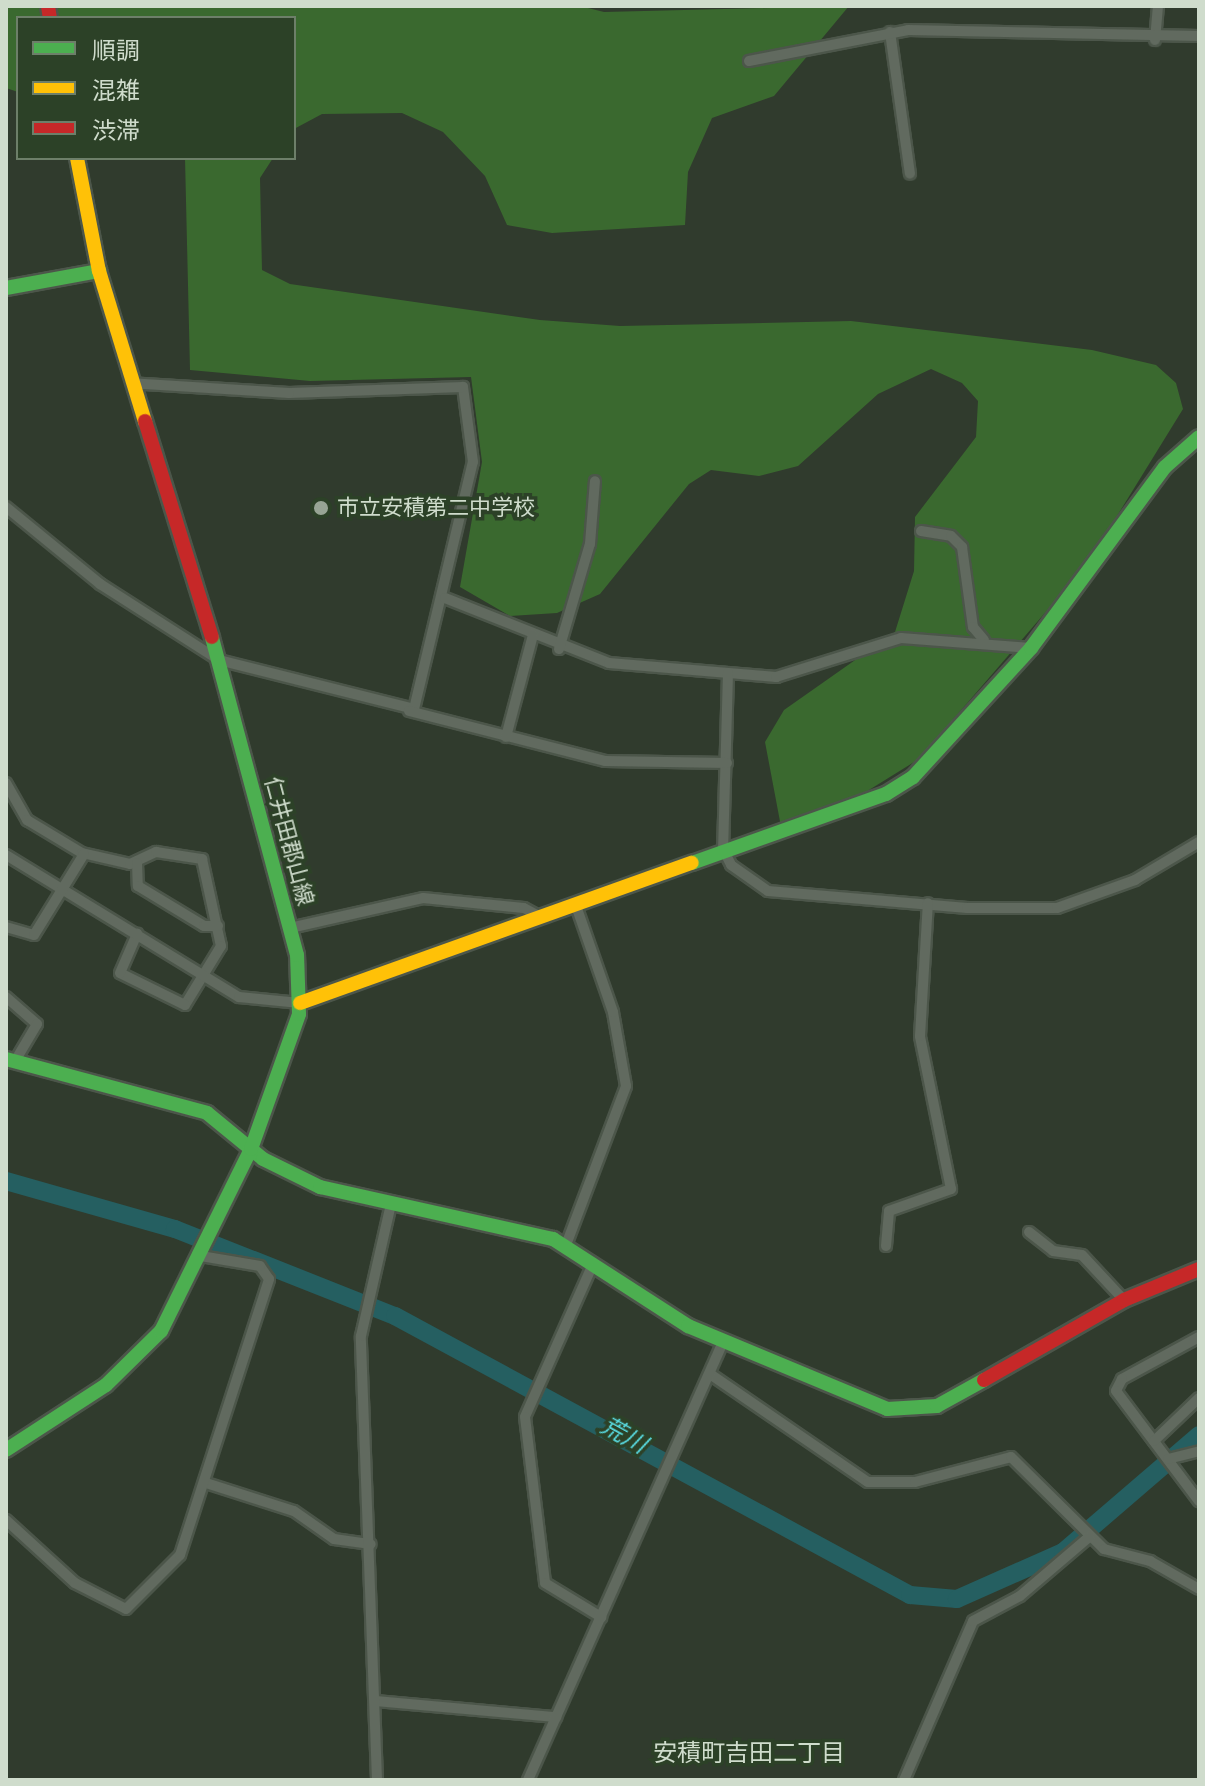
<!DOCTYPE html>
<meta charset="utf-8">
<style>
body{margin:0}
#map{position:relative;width:1205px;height:1786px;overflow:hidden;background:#303b2d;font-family:"DM Sans","Noto Sans JP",sans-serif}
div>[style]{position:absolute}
.green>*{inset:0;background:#3a692f}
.river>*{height:18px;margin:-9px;padding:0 9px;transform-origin:9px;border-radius:9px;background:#255f61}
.roads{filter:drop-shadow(2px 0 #4c564a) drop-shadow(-2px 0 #4c564a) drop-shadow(0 2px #4c564a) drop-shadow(0 -2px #4c564a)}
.street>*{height:10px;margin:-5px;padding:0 5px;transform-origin:5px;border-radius:5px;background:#616a5f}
.fast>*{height:14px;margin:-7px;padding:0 7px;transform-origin:7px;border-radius:7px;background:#4caf50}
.slow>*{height:14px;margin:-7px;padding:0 7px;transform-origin:7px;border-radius:7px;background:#ffc107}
.jam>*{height:14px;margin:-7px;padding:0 7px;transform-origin:7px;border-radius:7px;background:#c62828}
.dots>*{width:22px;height:22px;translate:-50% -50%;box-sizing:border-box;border:4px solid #2c4127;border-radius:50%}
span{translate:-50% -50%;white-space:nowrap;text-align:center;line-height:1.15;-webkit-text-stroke:7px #2c4127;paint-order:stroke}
.poi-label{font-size:22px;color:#cfdccc}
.left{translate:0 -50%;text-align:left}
.street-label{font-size:22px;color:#cfdccc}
.water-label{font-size:24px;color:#59dbe1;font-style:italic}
.neighbourhood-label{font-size:24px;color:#cfdccc}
.frame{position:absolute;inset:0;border:8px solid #cfdccc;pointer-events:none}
.legend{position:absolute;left:16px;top:16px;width:280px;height:144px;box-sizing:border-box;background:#2c4127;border:2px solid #6d7f69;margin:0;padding:10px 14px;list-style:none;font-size:24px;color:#cfdccc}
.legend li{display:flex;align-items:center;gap:16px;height:40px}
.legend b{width:40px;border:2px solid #6d7f69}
</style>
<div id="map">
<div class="green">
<div style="clip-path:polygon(6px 6px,580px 6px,604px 12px,849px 6px,774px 96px,712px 118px,688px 172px,685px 225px,552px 233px,507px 225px,485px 176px,443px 132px,402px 113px,322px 114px,294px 129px,294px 18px,18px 18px,18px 92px,6px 88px)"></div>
<div style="clip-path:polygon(185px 158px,273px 158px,260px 178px,262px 270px,290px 284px,540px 320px,620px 326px,851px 321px,1092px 350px,1156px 365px,1176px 383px,1183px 409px,1088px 563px,919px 759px,806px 829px,782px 832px,765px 742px,784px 710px,895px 632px,914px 571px,915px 517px,976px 437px,978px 401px,962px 383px,931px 369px,878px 394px,798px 466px,759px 476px,711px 470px,689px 484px,600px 594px,557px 613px,510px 616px,460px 587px,482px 462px,471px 377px,310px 381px,190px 370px)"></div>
</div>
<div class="river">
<div style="left:6px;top:1181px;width:176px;rotate:15.9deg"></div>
<div style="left:175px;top:1229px;width:237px;rotate:21.6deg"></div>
<div style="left:395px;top:1316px;width:586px;rotate:28.45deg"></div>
<div style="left:910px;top:1595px;width:47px;rotate:4.9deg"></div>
<div style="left:957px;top:1599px;width:116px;rotate:-23.9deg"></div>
<div style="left:1063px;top:1552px;width:179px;rotate:-40.7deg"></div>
</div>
<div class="roads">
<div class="street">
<div style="left:890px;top:32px;width:143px;rotate:82deg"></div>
<div style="left:1155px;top:40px;width:34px;rotate:-85deg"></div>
<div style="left:749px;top:61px;width:162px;rotate:-11deg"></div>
<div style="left:908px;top:30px;width:291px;rotate:1.2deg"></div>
<div style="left:6px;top:507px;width:122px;rotate:39.3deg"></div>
<div style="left:100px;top:584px;width:141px;rotate:32.6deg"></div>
<div style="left:219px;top:660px;width:201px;rotate:14.1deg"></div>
<div style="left:414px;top:709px;width:254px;rotate:-76.6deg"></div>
<div style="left:473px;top:462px;width:76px;rotate:-97.6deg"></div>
<div style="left:463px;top:387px;width:174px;rotate:178deg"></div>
<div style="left:289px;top:393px;width:157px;rotate:-176.4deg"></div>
<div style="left:921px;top:531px;width:30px;rotate:9deg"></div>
<div style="left:951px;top:536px;width:16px;rotate:45deg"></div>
<div style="left:962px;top:547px;width:81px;rotate:82.2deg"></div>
<div style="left:973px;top:627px;width:17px;rotate:50deg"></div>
<div style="left:445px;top:598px;width:176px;rotate:21.6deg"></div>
<div style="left:609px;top:663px;width:168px;rotate:4.8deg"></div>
<div style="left:776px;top:677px;width:131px;rotate:-17.3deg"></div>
<div style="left:901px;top:638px;width:130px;rotate:4.4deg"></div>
<div style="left:559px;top:649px;width:109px;rotate:-73.6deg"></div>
<div style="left:590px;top:544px;width:63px;rotate:-85.5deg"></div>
<div style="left:728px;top:673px;width:176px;rotate:91.6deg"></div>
<div style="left:723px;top:849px;width:18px;rotate:63deg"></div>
<div style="left:731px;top:865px;width:45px;rotate:35.1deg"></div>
<div style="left:768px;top:891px;width:200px;rotate:4.9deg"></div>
<div style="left:967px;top:908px;width:90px"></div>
<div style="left:1057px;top:908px;width:83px;rotate:-19.7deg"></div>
<div style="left:1135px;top:880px;width:74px;rotate:-30.7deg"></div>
<div style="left:409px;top:711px;width:202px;rotate:14.3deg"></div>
<div style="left:605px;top:761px;width:122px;rotate:0.9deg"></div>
<div style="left:506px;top:737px;width:106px;rotate:-75.2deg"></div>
<div style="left:6px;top:783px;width:43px;rotate:60.4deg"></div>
<div style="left:27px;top:820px;width:64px;rotate:31deg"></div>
<div style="left:82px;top:853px;width:49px;rotate:12.9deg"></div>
<div style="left:130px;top:864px;width:29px;rotate:-25deg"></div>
<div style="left:156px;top:852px;width:47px;rotate:8.7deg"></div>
<div style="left:202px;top:859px;width:89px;rotate:77.7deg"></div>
<div style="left:221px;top:946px;width:69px;rotate:121.4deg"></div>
<div style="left:185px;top:1005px;width:72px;rotate:-153.8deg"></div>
<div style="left:120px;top:973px;width:43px;rotate:-66.4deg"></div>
<div style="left:6px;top:855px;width:273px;rotate:31.4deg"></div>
<div style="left:239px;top:997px;width:61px;rotate:5.6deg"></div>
<div style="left:137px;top:863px;width:23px;rotate:88deg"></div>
<div style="left:138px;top:886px;width:77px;rotate:31.2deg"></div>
<div style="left:204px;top:926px;width:14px"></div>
<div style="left:6px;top:927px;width:29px;rotate:16deg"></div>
<div style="left:34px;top:935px;width:95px;rotate:-58.3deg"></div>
<div style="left:290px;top:928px;width:136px;rotate:-12.7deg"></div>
<div style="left:423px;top:898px;width:101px;rotate:5.7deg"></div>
<div style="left:524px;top:908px;width:18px;rotate:29deg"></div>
<div style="left:6px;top:997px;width:41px;rotate:41.1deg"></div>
<div style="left:37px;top:1024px;width:43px;rotate:120.7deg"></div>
<div style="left:1029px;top:1232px;width:31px;rotate:38deg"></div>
<div style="left:1053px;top:1251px;width:29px;rotate:8deg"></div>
<div style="left:1082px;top:1255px;width:62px;rotate:47deg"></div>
<div style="left:566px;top:1245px;width:170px;rotate:-69.3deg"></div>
<div style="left:626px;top:1086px;width:75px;rotate:-100deg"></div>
<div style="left:613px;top:1012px;width:115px;rotate:-109.2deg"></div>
<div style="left:886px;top:1246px;width:35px;rotate:-85deg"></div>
<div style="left:889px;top:1211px;width:66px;rotate:-19.5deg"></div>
<div style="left:951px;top:1189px;width:156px;rotate:-101.5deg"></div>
<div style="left:920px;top:1036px;width:133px;rotate:-86.6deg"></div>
<div style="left:593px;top:1264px;width:167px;rotate:114deg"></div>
<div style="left:525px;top:1417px;width:167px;rotate:83.1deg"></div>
<div style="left:545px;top:1583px;width:66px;rotate:31.3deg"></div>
<div style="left:1199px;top:1337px;width:88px;rotate:151.4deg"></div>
<div style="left:1122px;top:1379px;width:13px;rotate:117deg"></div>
<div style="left:1116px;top:1391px;width:138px;rotate:53deg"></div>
<div style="left:710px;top:1374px;width:191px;rotate:34.4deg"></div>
<div style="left:868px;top:1482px;width:47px"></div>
<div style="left:915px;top:1482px;width:99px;rotate:-14.6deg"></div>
<div style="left:1011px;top:1457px;width:131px;rotate:44.7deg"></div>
<div style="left:1104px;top:1549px;width:48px;rotate:14.6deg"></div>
<div style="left:1150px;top:1561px;width:56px;rotate:29.7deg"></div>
<div style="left:1154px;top:1441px;width:62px;rotate:-43.7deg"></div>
<div style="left:1168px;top:1459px;width:32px;rotate:-14deg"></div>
<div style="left:206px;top:1483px;width:92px;rotate:17.7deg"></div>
<div style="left:294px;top:1511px;width:49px;rotate:35deg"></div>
<div style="left:334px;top:1539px;width:37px;rotate:8deg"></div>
<div style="left:6px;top:1520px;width:93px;rotate:42.4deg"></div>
<div style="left:75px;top:1583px;width:57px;rotate:27deg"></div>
<div style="left:126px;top:1609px;width:76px;rotate:-45deg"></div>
<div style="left:180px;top:1555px;width:290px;rotate:-72.1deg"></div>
<div style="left:269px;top:1279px;width:16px;rotate:-125deg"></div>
<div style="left:260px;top:1266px;width:60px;rotate:-170.4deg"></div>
<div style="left:375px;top:1701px;width:182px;rotate:5.1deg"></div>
<div style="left:377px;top:1780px;width:444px;rotate:-92.1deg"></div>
<div style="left:361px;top:1336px;width:135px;rotate:-77.2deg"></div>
<div style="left:528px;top:1780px;width:479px;rotate:-66deg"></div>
<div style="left:904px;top:1780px;width:173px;rotate:-66.5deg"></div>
<div style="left:973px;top:1621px;width:53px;rotate:-28deg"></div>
<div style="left:1020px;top:1596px;width:91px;rotate:-40.5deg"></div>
</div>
<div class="fast">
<div style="left:6px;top:288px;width:95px;rotate:-10.4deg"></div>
<div style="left:692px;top:863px;width:206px;rotate:-19.6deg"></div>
<div style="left:886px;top:794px;width:32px;rotate:-32deg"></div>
<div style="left:913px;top:777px;width:175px;rotate:-47.5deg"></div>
<div style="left:1031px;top:648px;width:225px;rotate:-53.5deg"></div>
<div style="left:1165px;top:467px;width:45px;rotate:-41.4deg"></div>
<div style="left:6px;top:1059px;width:208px;rotate:15deg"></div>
<div style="left:207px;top:1113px;width:72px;rotate:39.4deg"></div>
<div style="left:263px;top:1159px;width:64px;rotate:26.2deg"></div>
<div style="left:320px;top:1187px;width:239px;rotate:12.6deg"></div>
<div style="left:553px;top:1239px;width:161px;rotate:32.8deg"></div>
<div style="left:688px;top:1326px;width:216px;rotate:22.6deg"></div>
<div style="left:887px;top:1409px;width:50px;rotate:-3.4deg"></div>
<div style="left:937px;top:1406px;width:54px;rotate:-29deg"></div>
<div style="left:6px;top:1450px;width:119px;rotate:-33deg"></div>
<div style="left:106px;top:1385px;width:77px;rotate:-44.5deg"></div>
<div style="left:161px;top:1331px;width:203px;rotate:-63.7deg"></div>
<div style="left:251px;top:1149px;width:143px;rotate:-70.4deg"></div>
<div style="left:299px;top:1014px;width:59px;rotate:-91.9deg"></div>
<div style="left:297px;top:955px;width:329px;rotate:-105deg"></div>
</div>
<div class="slow">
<div style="left:77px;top:158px;width:115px;rotate:79deg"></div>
<div style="left:99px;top:271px;width:157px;rotate:73deg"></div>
<div style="left:300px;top:1003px;width:416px;rotate:-19.7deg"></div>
</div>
<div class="jam">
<div style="left:48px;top:6px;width:12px;rotate:81deg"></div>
<div style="left:145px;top:421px;width:226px;rotate:72.8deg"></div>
<div style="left:984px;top:1380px;width:161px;rotate:-29.7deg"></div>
<div style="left:1124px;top:1300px;width:81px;rotate:-22.5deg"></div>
</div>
</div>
<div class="dots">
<div style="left:321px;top:508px;background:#97a494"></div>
</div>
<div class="poi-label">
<span class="left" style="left:337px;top:508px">市立安積第二中学校</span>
</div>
<div class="street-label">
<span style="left:289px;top:841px;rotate:75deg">仁井田郡山線</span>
</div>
<div class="water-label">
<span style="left:624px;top:1435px;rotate:29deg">荒川</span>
</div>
<div class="neighbourhood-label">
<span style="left:749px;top:1753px">安積町吉田二丁目</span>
</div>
<div class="frame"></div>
<ul class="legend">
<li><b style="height:10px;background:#4caf50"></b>順調</li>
<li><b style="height:10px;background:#ffc107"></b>混雑</li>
<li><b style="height:10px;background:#c62828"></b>渋滞</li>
</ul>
</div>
